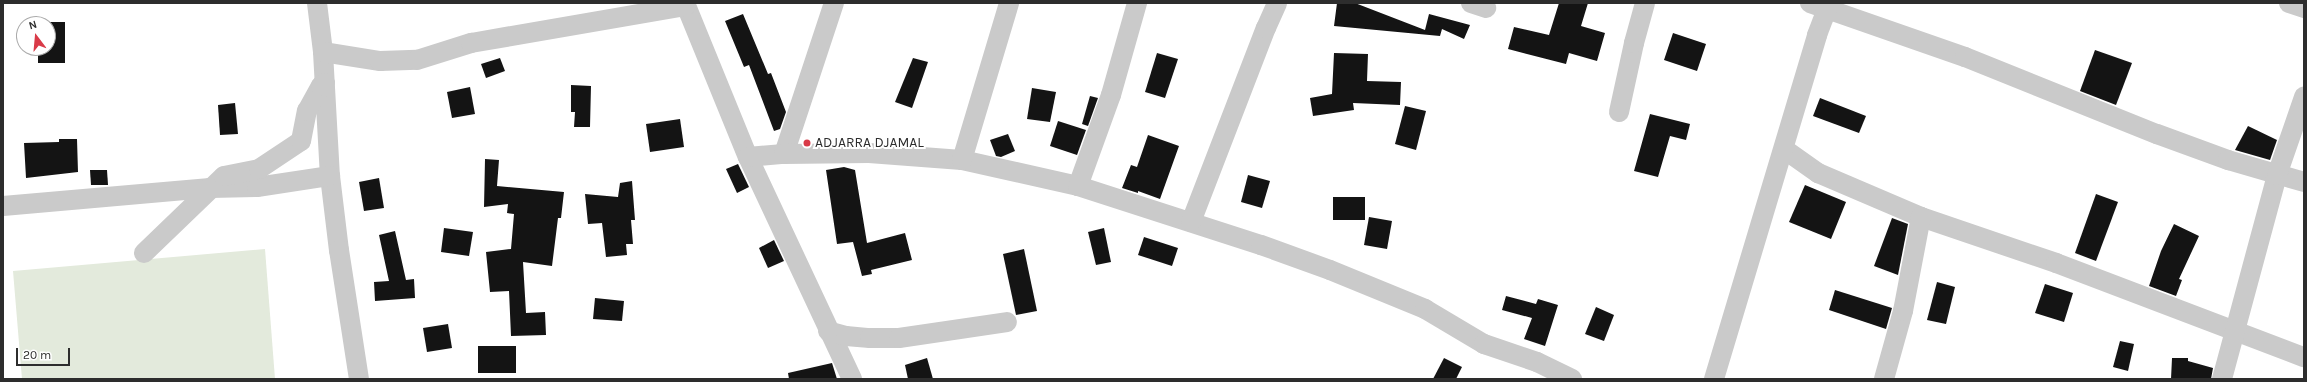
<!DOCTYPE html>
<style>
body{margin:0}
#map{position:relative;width:2307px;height:382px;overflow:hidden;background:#fff;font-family:Karla,sans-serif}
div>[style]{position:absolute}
.green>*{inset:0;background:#e3eadc}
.building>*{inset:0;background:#141414}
.minor>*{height:20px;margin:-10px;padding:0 10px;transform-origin:10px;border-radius:10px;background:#cacaca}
.dots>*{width:11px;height:11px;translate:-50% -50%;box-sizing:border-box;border:2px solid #fff;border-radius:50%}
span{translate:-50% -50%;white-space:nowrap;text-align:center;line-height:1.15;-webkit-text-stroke:4px #fff;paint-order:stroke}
.poi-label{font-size:14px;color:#2d2d2d}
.left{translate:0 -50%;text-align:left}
.frame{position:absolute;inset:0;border:4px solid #2d2d2d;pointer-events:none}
.north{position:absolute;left:16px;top:16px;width:40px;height:40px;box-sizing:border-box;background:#fff;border:1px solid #ababab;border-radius:50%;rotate:344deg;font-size:11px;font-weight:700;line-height:16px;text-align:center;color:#2d2d2d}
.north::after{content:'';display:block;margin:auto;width:14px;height:18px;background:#d93a48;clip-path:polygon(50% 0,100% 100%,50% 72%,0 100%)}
.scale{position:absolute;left:16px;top:348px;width:54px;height:18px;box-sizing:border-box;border:2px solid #2d2d2d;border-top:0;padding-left:5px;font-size:12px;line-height:14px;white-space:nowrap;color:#2d2d2d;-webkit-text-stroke:3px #fff;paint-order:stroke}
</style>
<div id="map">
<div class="green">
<div style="clip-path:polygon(265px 249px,275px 379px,22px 379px,13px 271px)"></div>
</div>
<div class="building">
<div style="clip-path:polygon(1337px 3px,1355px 3px,1425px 30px,1429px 14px,1470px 25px,1464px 39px,1442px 29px,1440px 36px,1334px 26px)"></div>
<div style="clip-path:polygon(1559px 3px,1588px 3px,1581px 26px,1605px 33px,1597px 61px,1569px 53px,1566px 64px,1508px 49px,1514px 27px,1549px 35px)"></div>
<div style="clip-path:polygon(743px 14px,768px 74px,771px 73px,786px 112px,780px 129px,774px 131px,749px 65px,744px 67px,725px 21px)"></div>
<div style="clip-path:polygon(38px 22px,65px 22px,65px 63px,38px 63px,38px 48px,48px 48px,48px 24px,38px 24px)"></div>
<div style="clip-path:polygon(1673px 33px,1706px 44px,1697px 71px,1664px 60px)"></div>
<div style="clip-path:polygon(2095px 50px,2132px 63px,2116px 105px,2080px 91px)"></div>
<div style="clip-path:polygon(1157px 53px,1178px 59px,1165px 98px,1145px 92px)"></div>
<div style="clip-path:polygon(1334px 53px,1368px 54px,1367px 81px,1401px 82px,1400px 105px,1353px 103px,1354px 110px,1313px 116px,1310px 98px,1332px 94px)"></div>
<div style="clip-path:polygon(500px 58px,505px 71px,486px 78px,481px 64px)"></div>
<div style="clip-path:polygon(913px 58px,928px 62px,912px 108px,895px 102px)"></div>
<div style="clip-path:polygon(571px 85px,591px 86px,590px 127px,574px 127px,575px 112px,571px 112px)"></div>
<div style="clip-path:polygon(470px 87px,475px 114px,452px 118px,447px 92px)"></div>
<div style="clip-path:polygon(1032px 88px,1056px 92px,1050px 122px,1027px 119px)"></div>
<div style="clip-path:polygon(1090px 96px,1098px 98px,1088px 126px,1082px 124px)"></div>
<div style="clip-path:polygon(1820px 98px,1866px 116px,1859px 133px,1813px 116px)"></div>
<div style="clip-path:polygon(235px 103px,238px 134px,220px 135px,218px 105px)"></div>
<div style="clip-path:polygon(1405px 106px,1426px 111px,1416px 150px,1395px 144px)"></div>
<div style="clip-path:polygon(1650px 114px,1690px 124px,1686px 140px,1670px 136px,1658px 177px,1634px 171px)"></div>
<div style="clip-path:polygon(680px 119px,684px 147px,650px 152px,646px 124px)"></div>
<div style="clip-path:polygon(1058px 121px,1086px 130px,1077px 155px,1050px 146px)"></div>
<div style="clip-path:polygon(2248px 126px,2277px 140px,2270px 160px,2235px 150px)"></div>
<div style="clip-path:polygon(1008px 134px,1015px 151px,1001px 157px,996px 156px,990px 140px)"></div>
<div style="clip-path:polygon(1148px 135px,1179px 146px,1160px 199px,1138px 191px,1138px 193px,1122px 188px,1131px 165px,1137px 167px)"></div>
<div style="clip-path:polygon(59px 139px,77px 139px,78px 172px,26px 178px,24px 143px,59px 142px)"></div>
<div style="clip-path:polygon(485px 159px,499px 160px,497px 186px,564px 192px,561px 218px,558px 218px,552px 266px,523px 262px,526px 313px,545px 312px,546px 335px,511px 336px,509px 291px,490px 292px,486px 252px,511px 249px,514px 214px,507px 213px,508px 204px,484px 207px)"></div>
<div style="clip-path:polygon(738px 164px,749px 187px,737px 193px,726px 169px)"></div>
<div style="clip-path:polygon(844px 167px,855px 170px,867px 243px,905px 233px,912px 260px,871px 270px,872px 274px,862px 276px,853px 242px,837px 244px,826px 170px)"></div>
<div style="clip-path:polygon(90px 170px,107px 170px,108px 185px,91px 185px)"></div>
<div style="clip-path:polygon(1248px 175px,1270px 181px,1262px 208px,1241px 202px)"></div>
<div style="clip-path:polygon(379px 178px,384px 208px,364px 211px,359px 182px)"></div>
<div style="clip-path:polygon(632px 181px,635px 220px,631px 220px,633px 244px,626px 244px,627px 255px,606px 257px,602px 223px,588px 224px,585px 194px,618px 197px,620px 183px)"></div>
<div style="clip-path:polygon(1805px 185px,1846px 202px,1831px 239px,1789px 222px)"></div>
<div style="clip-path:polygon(2096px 194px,2118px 202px,2096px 261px,2075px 253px)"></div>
<div style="clip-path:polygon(1333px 197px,1365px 197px,1365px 220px,1333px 220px)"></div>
<div style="clip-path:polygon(1369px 217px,1392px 221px,1387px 249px,1364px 245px)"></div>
<div style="clip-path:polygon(1892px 218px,1908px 224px,1898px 275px,1874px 266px)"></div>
<div style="clip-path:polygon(2174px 224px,2199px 236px,2179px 279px,2182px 280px,2176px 296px,2149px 286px,2161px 251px)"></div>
<div style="clip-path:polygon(444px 228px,473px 232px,469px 256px,441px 252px)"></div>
<div style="clip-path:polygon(1104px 228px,1111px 262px,1096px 265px,1088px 232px)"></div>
<div style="clip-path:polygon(395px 231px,406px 280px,414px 279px,415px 298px,375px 301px,374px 282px,389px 281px,379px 235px)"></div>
<div style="clip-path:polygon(1144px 237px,1178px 248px,1172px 266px,1138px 255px)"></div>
<div style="clip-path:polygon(774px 240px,784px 261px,768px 268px,759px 248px)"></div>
<div style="clip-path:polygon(1024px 249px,1037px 311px,1016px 315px,1003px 254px)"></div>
<div style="clip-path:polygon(1937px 282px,1955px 287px,1946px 324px,1927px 320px)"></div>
<div style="clip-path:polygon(2045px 284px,2073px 293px,2064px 322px,2035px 313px)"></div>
<div style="clip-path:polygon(1835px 290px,1892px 308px,1886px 329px,1829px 310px)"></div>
<div style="clip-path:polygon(1506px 296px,1536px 304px,1538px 299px,1558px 305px,1545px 346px,1524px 339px,1532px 318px,1502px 310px)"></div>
<div style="clip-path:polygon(595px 298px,624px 301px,622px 321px,593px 319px)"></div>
<div style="clip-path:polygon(1596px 307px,1614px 315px,1604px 341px,1585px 334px)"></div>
<div style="clip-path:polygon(448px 324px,452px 348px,427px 352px,423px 328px)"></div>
<div style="clip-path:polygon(2120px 341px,2134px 344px,2128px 371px,2113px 367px)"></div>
<div style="clip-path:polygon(478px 346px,516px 346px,516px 373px,478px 373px)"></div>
<div style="clip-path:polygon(927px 358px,933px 379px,908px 379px,905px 365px)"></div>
<div style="clip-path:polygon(1444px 358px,1462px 367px,1456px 379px,1433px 379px)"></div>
<div style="clip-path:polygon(2172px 358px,2188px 358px,2188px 361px,2213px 368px,2211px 379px,2171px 379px)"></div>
<div style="clip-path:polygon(832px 363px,837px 379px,789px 379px,788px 373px)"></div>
</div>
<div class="minor">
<div style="left:317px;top:3px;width:49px;rotate:83deg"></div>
<div style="left:323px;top:52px;width:124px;rotate:86.8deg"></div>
<div style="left:330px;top:176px;width:75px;rotate:83.1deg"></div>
<div style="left:339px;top:250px;width:131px;rotate:81.2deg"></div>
<div style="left:685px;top:3px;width:166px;rotate:67.8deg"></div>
<div style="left:748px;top:157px;width:245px;rotate:64.9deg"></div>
<div style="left:1471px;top:3px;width:16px;rotate:18deg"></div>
<div style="left:1810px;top:3px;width:164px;rotate:19.2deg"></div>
<div style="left:1965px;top:57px;width:207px;rotate:21.9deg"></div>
<div style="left:2157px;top:134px;width:76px;rotate:20.1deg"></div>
<div style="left:2228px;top:160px;width:79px;rotate:16.1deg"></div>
<div style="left:2289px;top:3px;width:16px;rotate:18deg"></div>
<div style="left:323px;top:52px;width:58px;rotate:9deg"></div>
<div style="left:380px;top:61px;width:37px;rotate:-2deg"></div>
<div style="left:417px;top:60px;width:57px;rotate:-17.5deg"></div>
<div style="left:471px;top:43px;width:218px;rotate:-9.8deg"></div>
<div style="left:1619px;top:112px;width:71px;rotate:-77.7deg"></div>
<div style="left:1634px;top:43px;width:41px;rotate:-74.6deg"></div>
<div style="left:1784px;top:149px;width:42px;rotate:35.2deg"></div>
<div style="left:1818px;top:173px;width:112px;rotate:23.1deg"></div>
<div style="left:1921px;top:217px;width:143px;rotate:18.8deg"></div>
<div style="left:2056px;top:263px;width:265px;rotate:20.8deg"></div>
<div style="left:784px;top:154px;width:159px;rotate:-71.7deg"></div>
<div style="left:748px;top:157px;width:36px;rotate:-5deg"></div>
<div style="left:784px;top:154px;width:85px;rotate:-0.7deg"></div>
<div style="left:869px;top:153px;width:93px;rotate:4.3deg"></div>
<div style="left:962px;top:160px;width:119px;rotate:12.6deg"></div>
<div style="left:1078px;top:186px;width:192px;rotate:17.9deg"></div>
<div style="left:1261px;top:245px;width:73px;rotate:19.9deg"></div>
<div style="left:1330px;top:270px;width:103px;rotate:22.3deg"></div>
<div style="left:1425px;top:309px;width:69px;rotate:30.7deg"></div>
<div style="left:1484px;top:344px;width:56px;rotate:18.8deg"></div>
<div style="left:1537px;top:362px;width:39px;rotate:26deg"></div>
<div style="left:962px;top:160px;width:164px;rotate:-73.3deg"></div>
<div style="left:1078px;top:186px;width:97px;rotate:-70.1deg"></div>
<div style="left:1111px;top:95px;width:96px;rotate:-74.2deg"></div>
<div style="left:3px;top:206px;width:208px;rotate:-5deg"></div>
<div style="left:210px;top:188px;width:47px;rotate:-1.2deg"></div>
<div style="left:257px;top:187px;width:74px;rotate:-8.6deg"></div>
<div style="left:1191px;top:222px;width:208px;rotate:-68.9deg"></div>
<div style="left:1266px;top:28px;width:27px;rotate:-66deg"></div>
<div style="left:144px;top:253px;width:111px;rotate:-43.9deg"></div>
<div style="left:224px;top:176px;width:36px;rotate:-11deg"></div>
<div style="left:259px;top:169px;width:50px;rotate:-33.7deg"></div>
<div style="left:301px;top:141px;width:31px;rotate:-79deg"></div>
<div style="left:307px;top:111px;width:29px;rotate:-61deg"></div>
<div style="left:321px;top:86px;width:5px;rotate:-37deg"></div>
<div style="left:828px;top:331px;width:19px;rotate:16deg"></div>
<div style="left:846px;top:336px;width:24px;rotate:5deg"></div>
<div style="left:870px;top:338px;width:29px"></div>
<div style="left:899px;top:338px;width:109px;rotate:-8.4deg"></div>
<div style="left:1714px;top:379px;width:359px;rotate:-73.3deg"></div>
<div style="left:1817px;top:35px;width:34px;rotate:-69deg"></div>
<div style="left:1884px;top:379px;width:71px;rotate:-74.4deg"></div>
<div style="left:1903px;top:311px;width:96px;rotate:-79.2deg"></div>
<div style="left:2222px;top:379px;width:211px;rotate:-74.9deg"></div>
<div style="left:2277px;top:175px;width:83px;rotate:-70.9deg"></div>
</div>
<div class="dots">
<div style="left:807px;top:143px;background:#d93a48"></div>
</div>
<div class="poi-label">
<span class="left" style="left:815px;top:143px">ADJARRA DJAMAL</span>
</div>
<div class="frame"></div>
<div class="north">N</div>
<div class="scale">20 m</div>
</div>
